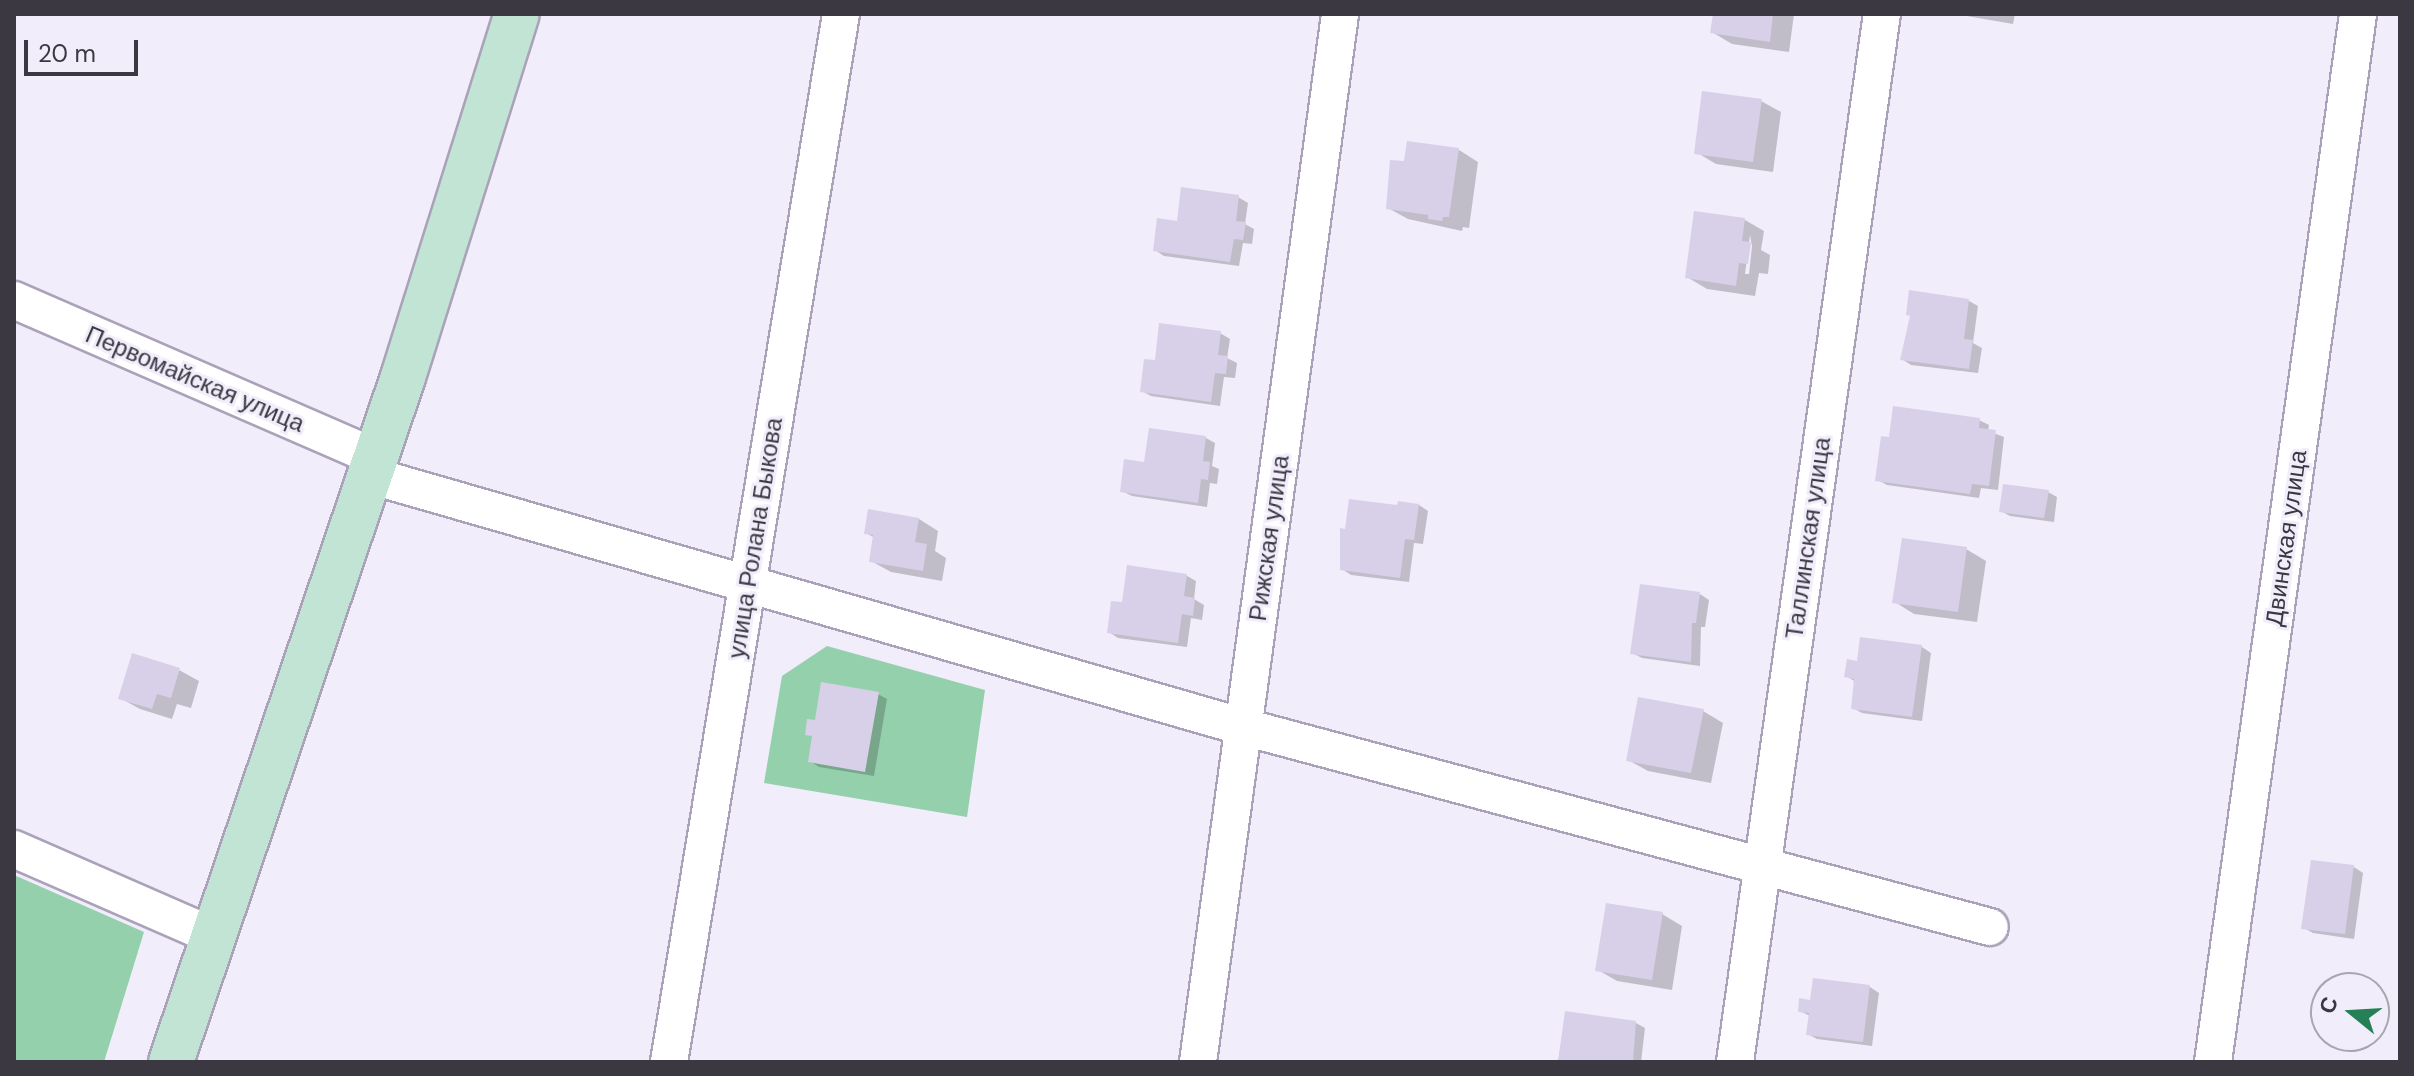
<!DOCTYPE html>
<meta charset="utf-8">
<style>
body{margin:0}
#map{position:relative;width:2414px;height:1076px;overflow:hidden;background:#f1edfb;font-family:"DM Sans",sans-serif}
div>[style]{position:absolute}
.green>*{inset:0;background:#95d0ad}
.shadow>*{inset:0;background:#0003}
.building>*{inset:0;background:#d8d0e8}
.roads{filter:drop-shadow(2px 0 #aaa2b9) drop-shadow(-2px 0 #aaa2b9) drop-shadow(0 2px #aaa2b9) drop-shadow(0 -2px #aaa2b9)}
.street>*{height:36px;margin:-18px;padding:0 18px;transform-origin:18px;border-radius:18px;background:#fff}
.secondary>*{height:44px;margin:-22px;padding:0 22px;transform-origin:22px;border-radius:22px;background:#c1e4d4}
span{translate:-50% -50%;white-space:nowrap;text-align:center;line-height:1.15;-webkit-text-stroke:6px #f1edfb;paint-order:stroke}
.street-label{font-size:24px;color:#3c3842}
.frame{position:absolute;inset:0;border:16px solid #3c3842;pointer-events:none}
.north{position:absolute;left:2310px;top:972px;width:80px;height:80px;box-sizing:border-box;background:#f1edfb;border:2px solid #a9a5b1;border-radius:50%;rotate:288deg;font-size:22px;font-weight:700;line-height:32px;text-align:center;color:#3c3842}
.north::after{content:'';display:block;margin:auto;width:28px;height:36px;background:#268055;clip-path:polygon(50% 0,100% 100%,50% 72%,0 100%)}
.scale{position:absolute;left:24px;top:40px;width:114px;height:36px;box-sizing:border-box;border:4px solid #3c3842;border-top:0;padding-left:10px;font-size:24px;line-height:28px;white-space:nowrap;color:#3c3842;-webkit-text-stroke:6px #f1edfb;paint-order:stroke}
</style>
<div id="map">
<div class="green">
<div style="clip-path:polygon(827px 646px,985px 690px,967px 817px,764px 783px,782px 676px)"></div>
<div style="clip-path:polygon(14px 875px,144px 932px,104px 1062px,14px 1062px)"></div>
</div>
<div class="shadow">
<div style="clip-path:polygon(1715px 14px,1794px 14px,1789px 52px,1732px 44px,1712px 32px)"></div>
<div style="clip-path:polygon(1955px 14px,2015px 14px,2013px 24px)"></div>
<div style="clip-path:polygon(1761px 101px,1781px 112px,1773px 172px,1716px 164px,1696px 152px)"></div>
<div style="clip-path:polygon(1459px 150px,1478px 162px,1469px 228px,1463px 227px,1462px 231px,1408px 219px,1388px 208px)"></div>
<div style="clip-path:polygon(1238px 197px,1248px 203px,1245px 224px,1254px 229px,1252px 244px,1243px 243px,1239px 266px,1164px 256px,1155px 250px,1179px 223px)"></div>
<div style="clip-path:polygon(evenodd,1745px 220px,1764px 231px,1761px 250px,1770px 255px,1768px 274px,1759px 273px,1755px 296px,1707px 289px,1687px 277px,1745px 220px,1750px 235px,1752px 246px,1749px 274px,1745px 274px,1750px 235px)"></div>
<div style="clip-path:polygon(1969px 301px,1978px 306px,1973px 343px,1982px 348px,1978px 373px,1911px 365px,1902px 359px)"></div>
<div style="clip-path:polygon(1220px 333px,1230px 339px,1227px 358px,1237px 363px,1235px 378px,1224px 377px,1220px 406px,1151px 396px,1142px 391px,1156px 363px)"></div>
<div style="clip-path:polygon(1979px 420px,1989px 425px,1988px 431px,2004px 437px,1998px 490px,1981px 488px,1979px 498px,1887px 485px,1878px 480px)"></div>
<div style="clip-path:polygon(1206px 438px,1215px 443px,1212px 466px,1219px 469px,1217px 484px,1210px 483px,1207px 507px,1132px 496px,1122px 491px,1146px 464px)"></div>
<div style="clip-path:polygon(2048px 492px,2057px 497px,2054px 522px,2010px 516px,2001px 511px)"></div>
<div style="clip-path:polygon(1419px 505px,1428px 511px,1423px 544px,1414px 543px,1409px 582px,1351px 575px,1342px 569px,1399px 508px)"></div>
<div style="clip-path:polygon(919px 519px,938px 531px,935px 551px,946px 558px,942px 581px,891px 572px,871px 561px,875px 538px,866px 533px)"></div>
<div style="clip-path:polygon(1966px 549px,1986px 561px,1977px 622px,1914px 614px,1895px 602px)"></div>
<div style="clip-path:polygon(1128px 568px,1187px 576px,1196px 581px,1194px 599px,1204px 605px,1202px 620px,1191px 618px,1187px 647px,1118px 638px,1109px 632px,1124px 605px)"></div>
<div style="clip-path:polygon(1700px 594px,1709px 600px,1705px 627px,1701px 627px,1700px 666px,1642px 658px,1632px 653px)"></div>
<div style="clip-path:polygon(1922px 647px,1931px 653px,1922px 721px,1862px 713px,1853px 708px,1856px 682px,1846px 676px,1859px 663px)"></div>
<div style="clip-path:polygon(179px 670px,199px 681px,191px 708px,177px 704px,172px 719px,140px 709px,120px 698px)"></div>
<div style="clip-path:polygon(878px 694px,887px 699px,874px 776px,819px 767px,810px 761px,813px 737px,807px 733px,816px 723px)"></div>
<div style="clip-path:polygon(1703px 711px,1723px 723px,1711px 783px,1648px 771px,1628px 760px)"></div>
<div style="clip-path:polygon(2354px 867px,2363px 873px,2354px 939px,2313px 933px,2304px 928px)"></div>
<div style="clip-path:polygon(1662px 914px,1682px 926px,1672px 990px,1617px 981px,1598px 970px)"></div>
<div style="clip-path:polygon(1814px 980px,1870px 987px,1879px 993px,1872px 1046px,1817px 1039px,1808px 1034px,1810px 1016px,1800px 1011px,1812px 1002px)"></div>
<div style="clip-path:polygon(1566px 1013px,1636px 1023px,1645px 1028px,1641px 1062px,1558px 1062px)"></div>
</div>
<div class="building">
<div style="clip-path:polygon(1713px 14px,1773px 14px,1770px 42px,1710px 33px)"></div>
<div style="clip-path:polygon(1702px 91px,1762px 99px,1753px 162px,1694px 154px)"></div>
<div style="clip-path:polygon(1407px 141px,1459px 148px,1449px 217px,1443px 217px,1442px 221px,1428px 219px,1428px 215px,1386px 209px,1390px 160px,1404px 161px)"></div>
<div style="clip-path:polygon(1181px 187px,1239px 195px,1236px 221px,1246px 222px,1243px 240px,1234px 239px,1230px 262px,1153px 251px,1157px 218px,1177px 221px)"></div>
<div style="clip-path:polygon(1694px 211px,1745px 218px,1742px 241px,1751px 242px,1748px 264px,1739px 263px,1736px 286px,1685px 278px)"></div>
<div style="clip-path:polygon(1909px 290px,1969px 299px,1964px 339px,1973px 340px,1969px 369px,1900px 360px,1910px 316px,1906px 315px)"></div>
<div style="clip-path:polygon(1159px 323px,1221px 331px,1218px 355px,1228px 356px,1226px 374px,1215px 373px,1211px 402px,1140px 392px,1144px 359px,1155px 360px)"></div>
<div style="clip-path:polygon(1893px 406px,1980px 418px,1979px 428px,1996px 430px,1989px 486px,1972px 484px,1970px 494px,1875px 481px,1881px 436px,1889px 437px)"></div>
<div style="clip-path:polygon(1149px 428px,1206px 436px,1203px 461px,1210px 462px,1208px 480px,1201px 479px,1198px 503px,1120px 492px,1124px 459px,1144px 462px)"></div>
<div style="clip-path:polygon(2003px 484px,2049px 490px,2044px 518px,1999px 512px)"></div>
<div style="clip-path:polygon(1349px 499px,1397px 505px,1398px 501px,1419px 504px,1414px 540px,1405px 539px,1400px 578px,1340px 570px,1340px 528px,1345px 529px)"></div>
<div style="clip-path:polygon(868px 509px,919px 518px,915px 542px,927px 544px,923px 571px,869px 562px,873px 535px,864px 534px)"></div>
<div style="clip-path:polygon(1902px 538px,1967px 547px,1958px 612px,1892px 603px)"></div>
<div style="clip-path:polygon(1127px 565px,1187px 574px,1184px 596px,1195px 598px,1193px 616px,1182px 614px,1178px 643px,1107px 633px,1111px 601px,1122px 602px)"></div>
<div style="clip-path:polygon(1640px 584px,1700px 592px,1696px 623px,1692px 623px,1691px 662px,1630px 654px)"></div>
<div style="clip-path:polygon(1860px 637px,1922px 645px,1912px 717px,1851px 709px,1854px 679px,1844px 677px,1847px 659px,1857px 661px)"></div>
<div style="clip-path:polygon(132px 653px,180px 668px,171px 698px,157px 694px,152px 709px,118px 699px)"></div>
<div style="clip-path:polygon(821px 682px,879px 692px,865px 772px,808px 762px,812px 736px,805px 735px,807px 719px,815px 720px)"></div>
<div style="clip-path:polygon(1638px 697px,1704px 709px,1691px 773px,1626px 761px)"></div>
<div style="clip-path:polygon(2311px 860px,2354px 865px,2345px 934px,2301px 929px)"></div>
<div style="clip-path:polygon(1606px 903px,1663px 912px,1652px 980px,1595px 971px)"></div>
<div style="clip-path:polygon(1813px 978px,1870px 985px,1863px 1042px,1806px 1035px,1809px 1013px,1798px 1012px,1799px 998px,1810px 1000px)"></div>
<div style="clip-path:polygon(1565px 1011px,1636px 1021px,1633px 1062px,1558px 1062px)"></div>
</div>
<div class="roads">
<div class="street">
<div style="left:14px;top:300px;width:394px;rotate:23.5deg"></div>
<div style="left:369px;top:475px;width:911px;rotate:16.07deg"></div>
<div style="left:1244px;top:727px;width:772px;rotate:15.01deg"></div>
<div style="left:14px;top:849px;width:217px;rotate:23.6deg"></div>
<div style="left:669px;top:1062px;width:1062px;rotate:-80.68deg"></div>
<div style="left:1198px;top:1062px;width:1058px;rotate:-82.28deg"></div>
<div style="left:1735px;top:1062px;width:1058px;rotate:-82.02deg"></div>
<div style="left:2213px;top:1062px;width:1058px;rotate:-82.12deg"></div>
</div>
<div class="secondary">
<div style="left:171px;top:1062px;width:723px;rotate:-71.29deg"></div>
<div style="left:403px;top:377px;width:380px;rotate:-72.6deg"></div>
</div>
</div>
<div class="street-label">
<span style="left:195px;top:379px;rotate:23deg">Первомайская улица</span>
<span style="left:755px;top:538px;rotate:-81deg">улица Ролана Быкова</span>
<span style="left:1269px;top:538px;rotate:-82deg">Рижская улица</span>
<span style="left:1808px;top:538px;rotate:-82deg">Таллинская улица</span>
<span style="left:2286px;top:538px;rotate:-82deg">Двинская улица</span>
</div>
<div class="frame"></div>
<div class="north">С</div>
<div class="scale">20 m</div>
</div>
